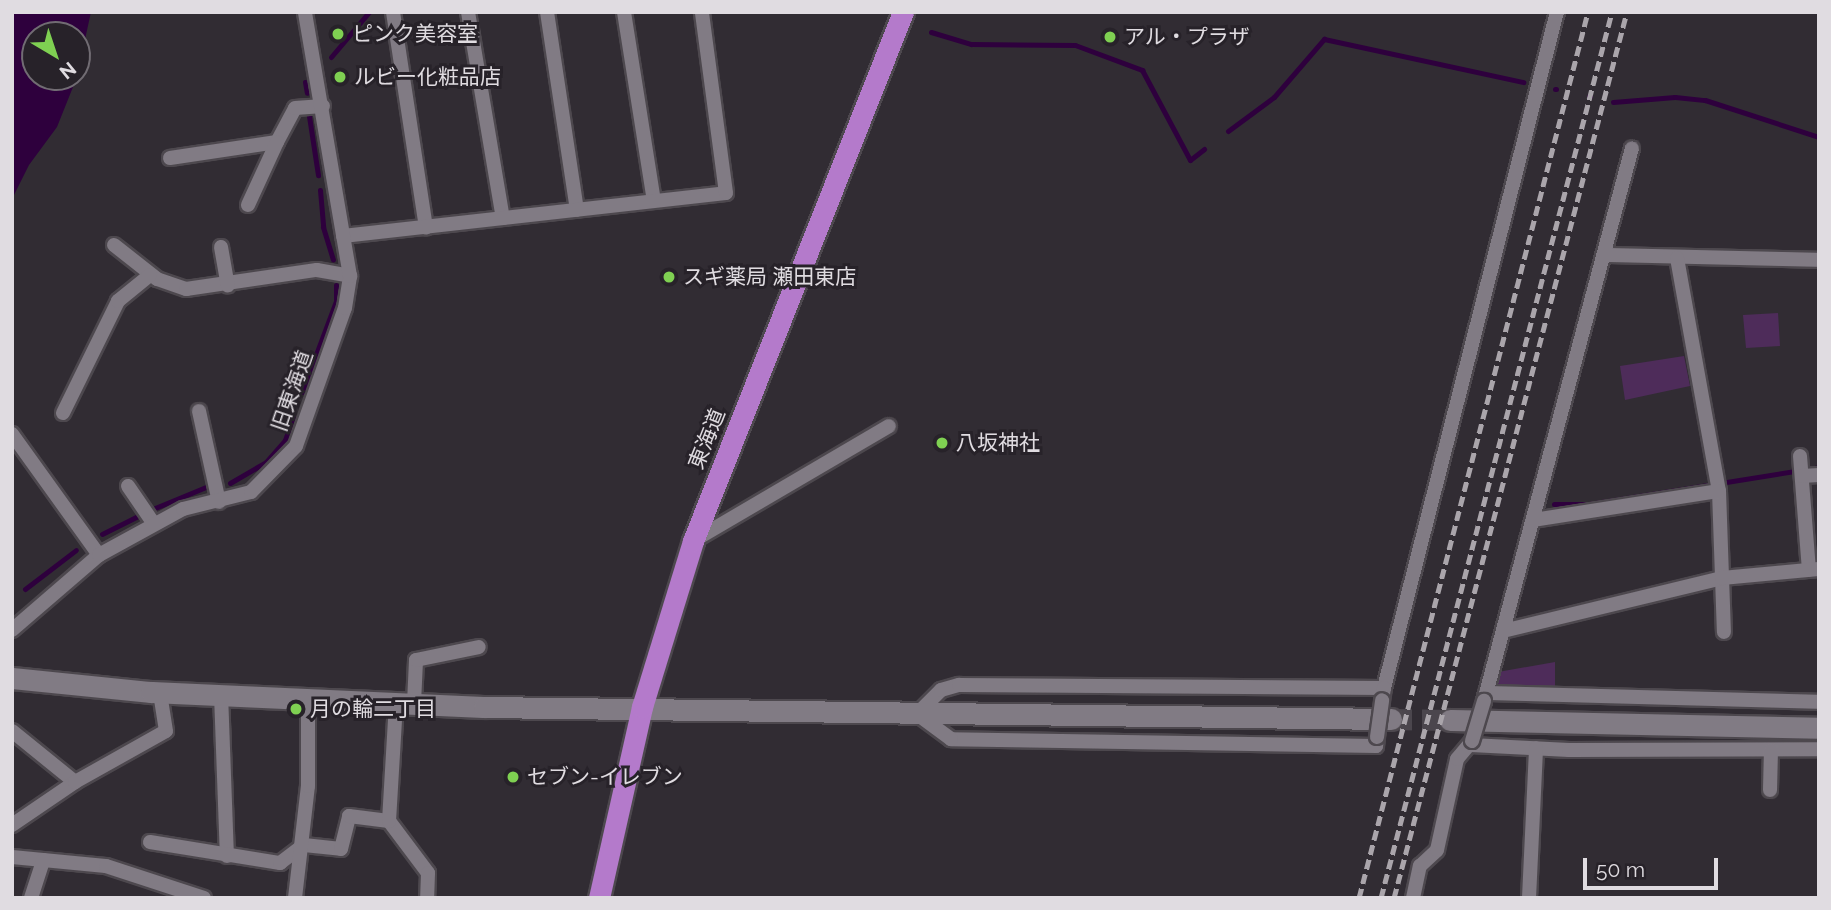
<!DOCTYPE html>
<meta charset="utf-8">
<style>
body{margin:0}
#map{position:relative;width:1831px;height:910px;overflow:hidden;background:#312c33;font-family:Raleway,"Noto Sans JP",sans-serif}
div>[style]{position:absolute}
.green>*{inset:0;background:#4e2c5a}
.water>*{inset:0;background:#2e003d}
.stream>*{height:5px;margin:-2.5px;padding:0 2.5px;transform-origin:2.5px;border-radius:2.5px;background:#2e003d}
.secondary-tunnel>*{height:21px;margin-top:-10.5px;transform-origin:0;background:repeating-linear-gradient(90deg,#4b464d 0 21px,transparent 0 31px)}
.roads{filter:drop-shadow(2px 0 #4d484e) drop-shadow(-2px 0 #4d484e) drop-shadow(0 2px #4d484e) drop-shadow(0 -2px #4d484e)}
.street>*{height:14px;margin:-7px;padding:0 7px;transform-origin:7px;border-radius:7px;background:#817b84}
.secondary>*{height:21px;margin:-10.5px;padding:0 10.5px;transform-origin:10.5px;border-radius:10.5px;background:#817b84}
.highway>*{height:21px;margin:-10.5px;padding:0 10.5px;transform-origin:10.5px;border-radius:10.5px;background:#b47acb}
.rail>*{height:5px;margin-top:-2.5px;transform-origin:0;background:repeating-linear-gradient(90deg,#aaa5ab 0 10px,transparent 0 15px)}
.bridges{filter:drop-shadow(2px 0 #4d484e) drop-shadow(-2px 0 #4d484e) drop-shadow(0 2px #4d484e) drop-shadow(0 -2px #4d484e)}
.street-bridge>*{height:14px;margin:-7px;padding:0 7px;transform-origin:7px;border-radius:7px;background:#817b84}
.dots>*{width:19px;height:19px;translate:-50% -50%;box-sizing:border-box;border:4px solid #272229;border-radius:50%}
span{translate:-50% -50%;white-space:nowrap;text-align:center;line-height:1.15;-webkit-text-stroke:6px #272229;paint-order:stroke}
.poi-label{font-size:21px;color:#e0dce1}
.left{translate:0 -50%;text-align:left}
.street-label{font-size:21px;color:#e0dce1}
.frame{position:absolute;inset:0;border:14px solid #e0dce1;pointer-events:none}
.north{position:absolute;left:21px;top:21px;width:70px;height:70px;box-sizing:border-box;background:#272229;border:2px solid #716c73;border-radius:50%;rotate:141deg;font-size:19px;font-weight:700;line-height:28px;text-align:center;color:#e0dce1}
.north::after{content:'';display:block;margin:auto;width:24px;height:32px;background:#7fd052;clip-path:polygon(50% 0,100% 100%,50% 72%,0 100%)}
.scale{position:absolute;left:1583px;top:858px;width:135px;height:32px;box-sizing:border-box;border:4px solid #e0dce1;border-top:0;padding-left:9px;font-size:21px;line-height:24px;white-space:nowrap;color:#e0dce1;-webkit-text-stroke:5px #272229;paint-order:stroke}
</style>
<div id="map">
<div class="green">
<div style="clip-path:polygon(1778px 313px,1780px 346px,1746px 348px,1743px 315px)"></div>
<div style="clip-path:polygon(1684px 356px,1690px 386px,1625px 400px,1620px 366px)"></div>
<div style="clip-path:polygon(1555px 662px,1555px 694px,1494px 691px,1498px 672px)"></div>
</div>
<div class="water">
<div style="clip-path:polygon(12px 12px,91px 12px,77px 76px,77px 35px,35px 35px,35px 77px,77px 77px,57px 127px,29px 165px,12px 199px)"></div>
</div>
<div class="stream">
<div style="left:931px;top:32px;width:42px;rotate:16.7deg"></div>
<div style="left:971px;top:44px;width:104px;rotate:0.6deg"></div>
<div style="left:1075px;top:45px;width:72px;rotate:20.5deg"></div>
<div style="left:1142px;top:70px;width:102px;rotate:61.9deg"></div>
<div style="left:1190px;top:160px;width:18px;rotate:-38deg"></div>
<div style="left:331px;top:57px;width:59px;rotate:-49.8deg"></div>
<div style="left:305px;top:82px;width:11px;rotate:80deg"></div>
<div style="left:1555px;top:89px;width:1px"></div>
<div style="left:1589px;top:96px;width:1px"></div>
<div style="left:1613px;top:102px;width:62px;rotate:-4.6deg"></div>
<div style="left:1675px;top:97px;width:30px;rotate:6deg"></div>
<div style="left:1705px;top:100px;width:120px;rotate:18deg"></div>
<div style="left:309px;top:116px;width:60px;rotate:81.3deg"></div>
<div style="left:1228px;top:131px;width:57px;rotate:-36.5deg"></div>
<div style="left:1274px;top:97px;width:77px;rotate:-49.2deg"></div>
<div style="left:1324px;top:39px;width:204px;rotate:12.2deg"></div>
<div style="left:320px;top:190px;width:37px;rotate:85deg"></div>
<div style="left:323px;top:227px;width:34px;rotate:73deg"></div>
<div style="left:302px;top:392px;width:97px;rotate:-69.5deg"></div>
<div style="left:336px;top:301px;width:16px;rotate:-90deg"></div>
<div style="left:230px;top:483px;width:42px;rotate:-30.3deg"></div>
<div style="left:266px;top:462px;width:29px;rotate:-49deg"></div>
<div style="left:285px;top:440px;width:24px;rotate:-71deg"></div>
<div style="left:1554px;top:504px;width:35px"></div>
<div style="left:1589px;top:504px;width:233px;rotate:-9.1deg"></div>
<div style="left:155px;top:508px;width:55px;rotate:-22.4deg"></div>
<div style="left:102px;top:534px;width:42px;rotate:-26.6deg"></div>
<div style="left:25px;top:589px;width:64px;rotate:-37.4deg"></div>
</div>
<div class="secondary-tunnel">
<div style="left:1391px;top:719px;width:59px;rotate:1deg"></div>
</div>
<div class="roads">
<div class="street">
<div style="left:393px;top:12px;width:218px;rotate:81.3deg"></div>
<div style="left:468px;top:12px;width:209px;rotate:80.4deg"></div>
<div style="left:547px;top:12px;width:200px;rotate:81.4deg"></div>
<div style="left:624px;top:12px;width:191px;rotate:81deg"></div>
<div style="left:170px;top:158px;width:108px;rotate:-8.5deg"></div>
<div style="left:277px;top:142px;width:38px;rotate:-62deg"></div>
<div style="left:295px;top:108px;width:28px;rotate:-4deg"></div>
<div style="left:248px;top:205px;width:69px;rotate:-65.3deg"></div>
<div style="left:343px;top:236px;width:385px;rotate:-6.4deg"></div>
<div style="left:726px;top:193px;width:183px;rotate:-97.6deg"></div>
<div style="left:114px;top:245px;width:55px;rotate:38.3deg"></div>
<div style="left:157px;top:279px;width:31px;rotate:19deg"></div>
<div style="left:186px;top:289px;width:132px;rotate:-8.3deg"></div>
<div style="left:317px;top:270px;width:34px;rotate:10deg"></div>
<div style="left:221px;top:247px;width:39px;rotate:80deg"></div>
<div style="left:1605px;top:255px;width:214px;rotate:1.3deg"></div>
<div style="left:1677px;top:258px;width:237px;rotate:79.8deg"></div>
<div style="left:1719px;top:491px;width:141px;rotate:88deg"></div>
<div style="left:199px;top:411px;width:93px;rotate:77.6deg"></div>
<div style="left:63px;top:413px;width:125px;rotate:-63.8deg"></div>
<div style="left:118px;top:301px;width:41px;rotate:-39.1deg"></div>
<div style="left:12px;top:434px;width:149px;rotate:54.3deg"></div>
<div style="left:1800px;top:456px;width:114px;rotate:85.5deg"></div>
<div style="left:1802px;top:476px;width:17px;rotate:-3deg"></div>
<div style="left:128px;top:486px;width:46px;rotate:55.6deg"></div>
<div style="left:1533px;top:520px;width:188px;rotate:-8.9deg"></div>
<div style="left:693px;top:541px;width:227px;rotate:-30.4deg"></div>
<div style="left:12px;top:630px;width:115px;rotate:-40.8deg"></div>
<div style="left:99px;top:555px;width:96px;rotate:-28.7deg"></div>
<div style="left:183px;top:509px;width:70px;rotate:-14deg"></div>
<div style="left:251px;top:492px;width:64px;rotate:-45.6deg"></div>
<div style="left:296px;top:446px;width:146px;rotate:-70.5deg"></div>
<div style="left:345px;top:308px;width:32px;rotate:-81deg"></div>
<div style="left:350px;top:276px;width:268px;rotate:-99.7deg"></div>
<div style="left:1503px;top:631px;width:225px;rotate:-13.6deg"></div>
<div style="left:1722px;top:578px;width:97px;rotate:-5.3deg"></div>
<div style="left:1384px;top:688px;width:698px;rotate:-75.65deg"></div>
<div style="left:1486px;top:693px;width:333px;rotate:1.5deg"></div>
<div style="left:221px;top:694px;width:162px;rotate:87.9deg"></div>
<div style="left:1484px;top:701px;width:572px;rotate:-75.02deg"></div>
<div style="left:414px;top:703px;width:43px;rotate:-87.3deg"></div>
<div style="left:416px;top:660px;width:64px;rotate:-11.7deg"></div>
<div style="left:12px;top:731px;width:81px;rotate:39deg"></div>
<div style="left:1377px;top:737px;width:9px;rotate:96deg"></div>
<div style="left:1376px;top:746px;width:425px;rotate:-179.1deg"></div>
<div style="left:951px;top:739px;width:42px;rotate:-143.7deg"></div>
<div style="left:917px;top:714px;width:34px;rotate:-45deg"></div>
<div style="left:941px;top:690px;width:19px;rotate:-16deg"></div>
<div style="left:959px;top:685px;width:425px;rotate:0.4deg"></div>
<div style="left:1384px;top:688px;width:12px;rotate:99deg"></div>
<div style="left:1471px;top:745px;width:98px;rotate:2.9deg"></div>
<div style="left:1569px;top:750px;width:250px;rotate:-0.2deg"></div>
<div style="left:1770px;top:790px;width:40px;rotate:-88.6deg"></div>
<div style="left:389px;top:821px;width:65px;rotate:53.1deg"></div>
<div style="left:428px;top:873px;width:25px;rotate:92deg"></div>
<div style="left:12px;top:825px;width:76px;rotate:-34.3deg"></div>
<div style="left:75px;top:782px;width:104px;rotate:-29.3deg"></div>
<div style="left:166px;top:731px;width:39px;rotate:-99deg"></div>
<div style="left:150px;top:842px;width:132px;rotate:9.2deg"></div>
<div style="left:280px;top:863px;width:30px;rotate:-37deg"></div>
<div style="left:304px;top:845px;width:37px;rotate:6deg"></div>
<div style="left:341px;top:849px;width:34px;rotate:-76deg"></div>
<div style="left:349px;top:816px;width:40px;rotate:7.1deg"></div>
<div style="left:389px;top:821px;width:119px;rotate:-86.6deg"></div>
<div style="left:12px;top:857px;width:94px;rotate:5.5deg"></div>
<div style="left:106px;top:866px;width:103px;rotate:18.1deg"></div>
<div style="left:31px;top:898px;width:40px;rotate:-72deg"></div>
<div style="left:295px;top:898px;width:113px;rotate:-83.4deg"></div>
<div style="left:308px;top:786px;width:89px;rotate:-90deg"></div>
<div style="left:1413px;top:898px;width:33px;rotate:-78deg"></div>
<div style="left:1420px;top:866px;width:23px;rotate:-43deg"></div>
<div style="left:1437px;top:850px;width:93px;rotate:-77.6deg"></div>
<div style="left:1457px;top:759px;width:23px;rotate:-50deg"></div>
<div style="left:1529px;top:898px;width:150px;rotate:-87.3deg"></div>
</div>
<div class="secondary">
<div style="left:12px;top:678px;width:140px;rotate:5.8deg"></div>
<div style="left:151px;top:692px;width:333px;rotate:2.6deg"></div>
<div style="left:484px;top:707px;width:907px;rotate:0.76deg"></div>
<div style="left:1450px;top:720px;width:369px;rotate:1.2deg"></div>
</div>
<div class="highway">
<div style="left:599px;top:898px;width:196px;rotate:-77.3deg"></div>
<div style="left:642px;top:707px;width:174px;rotate:-72.9deg"></div>
<div style="left:693px;top:541px;width:569px;rotate:-68.35deg"></div>
</div>
</div>
<div class="rail">
<div style="left:1359px;top:898px;width:915px;rotate:-75.51deg"></div>
<div style="left:1381px;top:898px;width:916px;rotate:-75.39deg"></div>
<div style="left:1394px;top:898px;width:916px;rotate:-75.27deg"></div>
</div>
<div class="bridges">
<div class="street-bridge">
<div style="left:1377px;top:737px;width:37px;rotate:-82deg"></div>
<div style="left:1472px;top:741px;width:42px;rotate:-73.3deg"></div>
</div>
</div>
<div class="dots">
<div style="left:338px;top:34px;background:#7fd052"></div>
<div style="left:1110px;top:37px;background:#7fd052"></div>
<div style="left:340px;top:77px;background:#7fd052"></div>
<div style="left:669px;top:277px;background:#7fd052"></div>
<div style="left:942px;top:443px;background:#7fd052"></div>
<div style="left:296px;top:709px;background:#7fd052"></div>
<div style="left:513px;top:777px;background:#7fd052"></div>
</div>
<div class="poi-label">
<span class="left" style="left:352px;top:34px">ピンク美容室</span>
<span class="left" style="left:1124px;top:37px">アル・プラザ</span>
<span class="left" style="left:354px;top:77px">ルビー化粧品店</span>
<span class="left" style="left:683px;top:277px">スギ薬局 瀬田東店</span>
<span class="left" style="left:956px;top:443px">八坂神社</span>
<span class="left" style="left:310px;top:709px">月の輪二丁目</span>
<span class="left" style="left:527px;top:777px">セブン-イレブン</span>
</div>
<div class="street-label">
<span style="left:292px;top:391px;rotate:-71deg">旧東海道</span>
<span style="left:707px;top:439px;rotate:-68deg">東海道</span>
</div>
<div class="frame"></div>
<div class="north">N</div>
<div class="scale">50 m</div>
</div>
